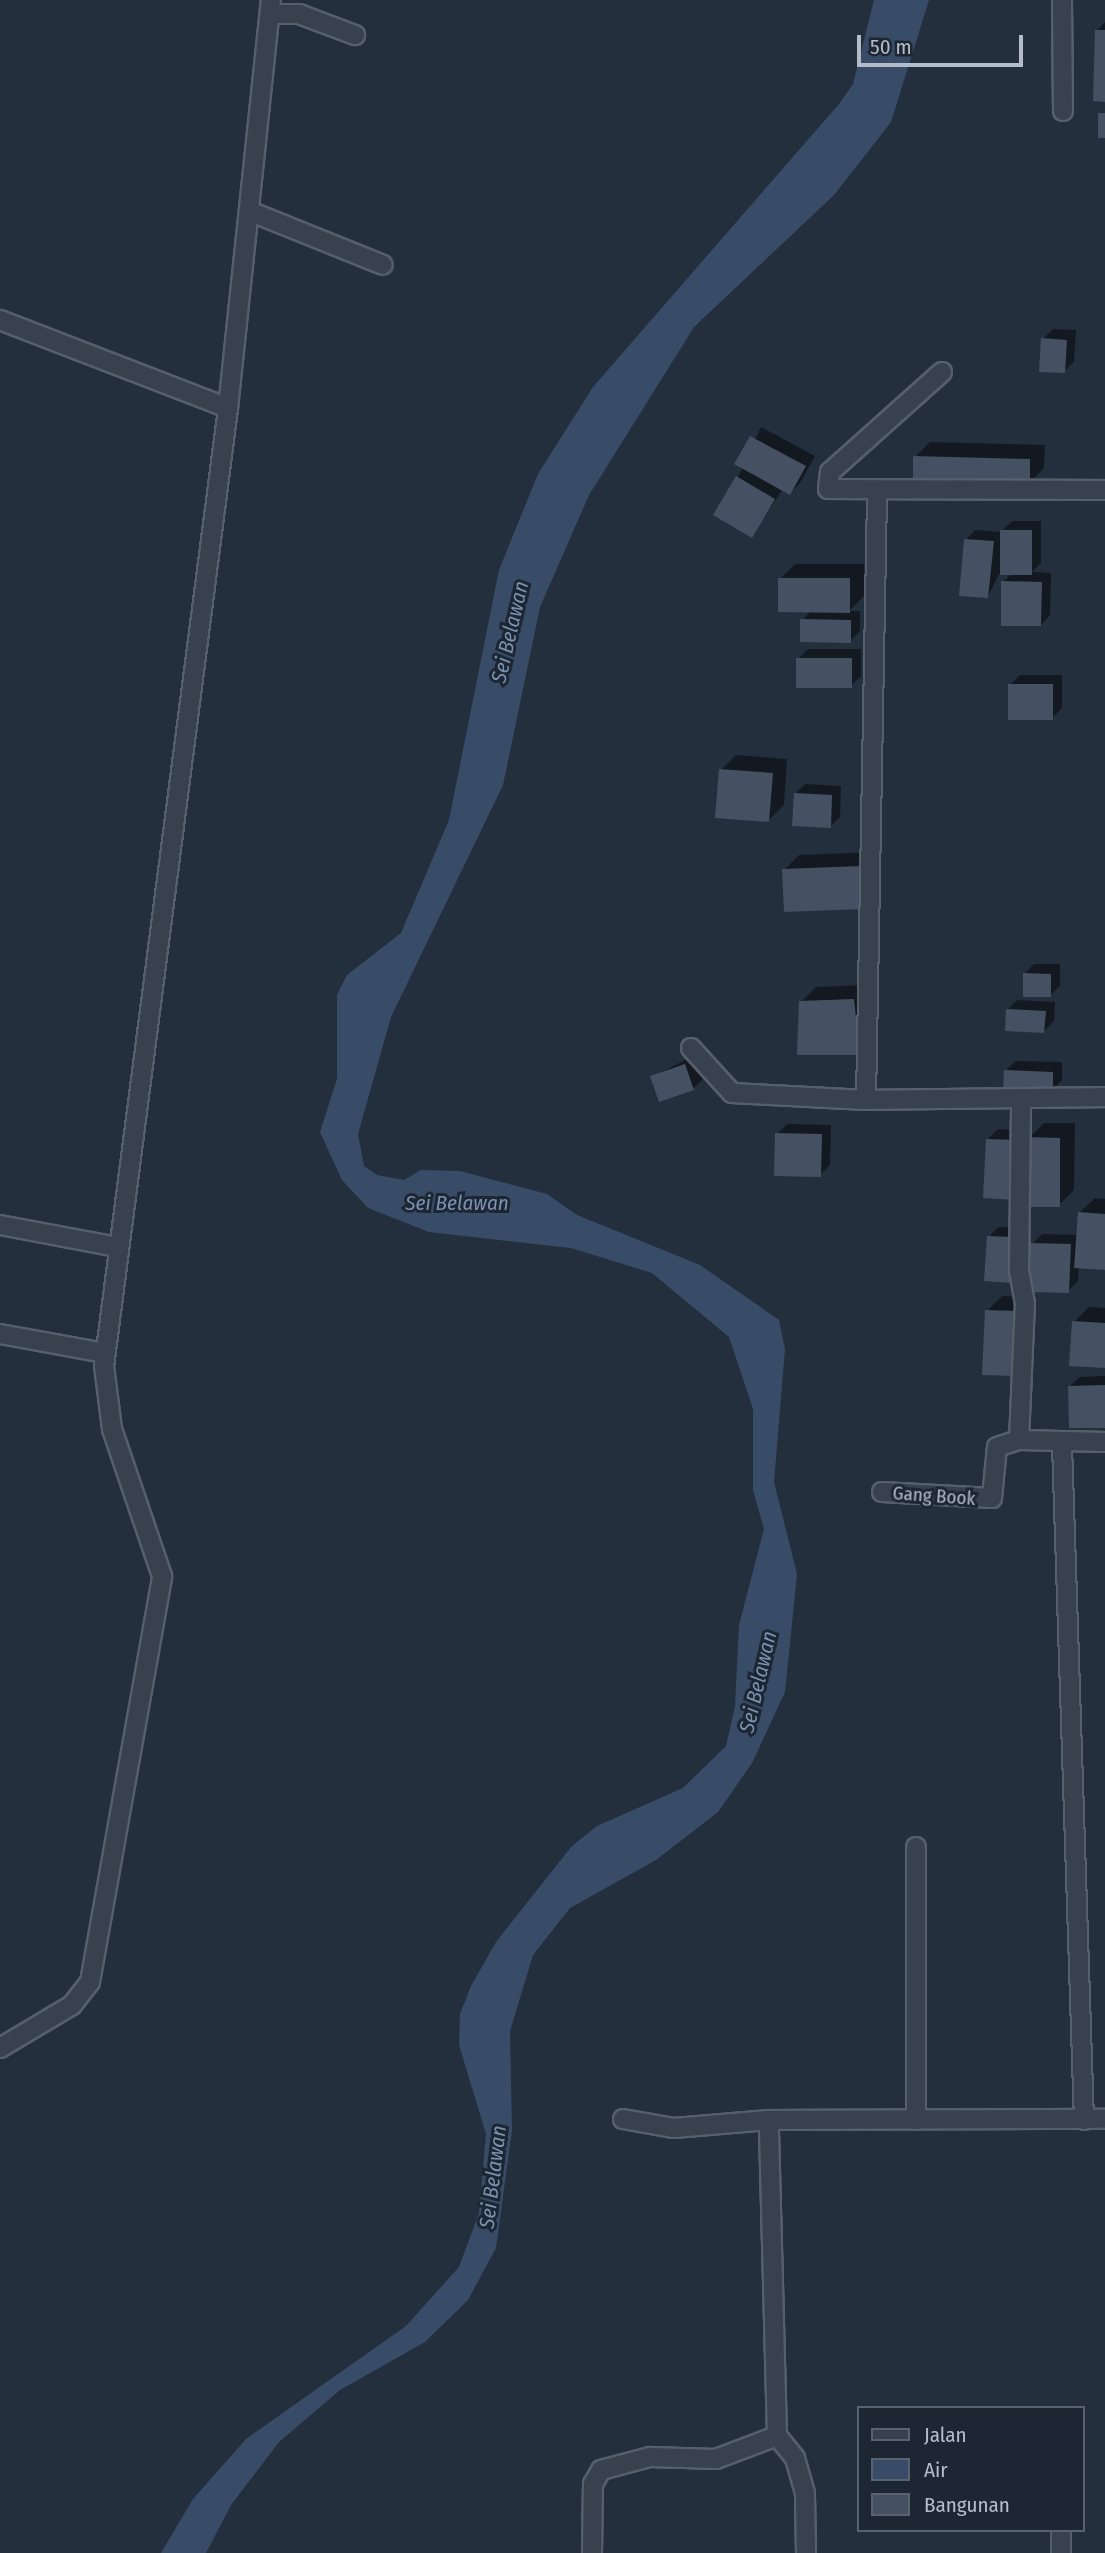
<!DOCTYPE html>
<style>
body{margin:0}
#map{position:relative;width:1105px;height:2553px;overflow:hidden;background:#242f3e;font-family:"Fira Sans Condensed",sans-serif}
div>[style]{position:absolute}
.water>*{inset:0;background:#394c67}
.shadow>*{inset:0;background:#0007}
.building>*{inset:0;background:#455162}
.roads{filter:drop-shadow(2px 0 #565f6c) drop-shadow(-2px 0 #565f6c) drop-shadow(0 2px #565f6c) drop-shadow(0 -2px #565f6c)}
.minor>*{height:18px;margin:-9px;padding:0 9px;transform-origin:9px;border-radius:9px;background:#38414e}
span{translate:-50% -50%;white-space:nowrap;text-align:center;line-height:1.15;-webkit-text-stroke:6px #1d2633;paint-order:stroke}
.street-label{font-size:19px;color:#b4bcc9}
.water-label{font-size:21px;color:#7c92b1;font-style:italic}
.legend{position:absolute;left:857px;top:2406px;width:228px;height:126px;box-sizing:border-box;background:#1d2633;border:2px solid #59626f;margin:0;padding:9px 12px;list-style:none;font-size:21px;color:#b4bcc9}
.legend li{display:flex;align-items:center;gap:14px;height:35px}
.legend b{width:35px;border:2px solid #59626f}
.scale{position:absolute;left:857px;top:35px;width:166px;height:32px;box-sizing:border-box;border:4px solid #b4bcc9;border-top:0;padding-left:9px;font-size:21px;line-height:24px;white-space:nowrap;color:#b4bcc9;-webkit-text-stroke:5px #1d2633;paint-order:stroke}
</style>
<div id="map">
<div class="water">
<div style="clip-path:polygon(874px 0,929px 0,891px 122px,834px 195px,694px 327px,589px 495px,540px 607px,503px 785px,391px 1017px,358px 1134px,364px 1166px,377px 1175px,404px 1180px,421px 1170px,460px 1171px,547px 1194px,577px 1215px,700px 1265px,779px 1320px,785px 1349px,774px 1482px,797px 1574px,785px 1692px,752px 1763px,718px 1812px,656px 1860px,570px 1908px,533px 1955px,510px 2031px,512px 2130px,496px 2248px,468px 2300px,425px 2342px,340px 2390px,279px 2442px,231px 2505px,206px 2553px,161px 2553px,193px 2499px,246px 2439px,406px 2326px,459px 2267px,479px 2213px,486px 2134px,459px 2045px,460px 2014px,471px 1986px,496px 1942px,572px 1846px,597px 1826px,683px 1788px,726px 1746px,735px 1706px,739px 1625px,764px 1529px,753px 1490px,753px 1409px,729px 1337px,652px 1273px,571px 1248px,429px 1232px,368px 1208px,342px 1180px,320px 1132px,337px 1079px,337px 995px,347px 975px,401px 933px,449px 820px,499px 570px,538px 474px,593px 387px,839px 104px,853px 84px)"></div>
</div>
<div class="shadow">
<div style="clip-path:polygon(1105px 22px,1105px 100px,1097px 31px)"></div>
<div style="clip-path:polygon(1053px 329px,1076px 330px,1074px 362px,1064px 371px,1043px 339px)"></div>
<div style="clip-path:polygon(761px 427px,815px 456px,800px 483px,790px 493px,783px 489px,752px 535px,738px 477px)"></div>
<div style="clip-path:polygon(930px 442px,1045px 445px,1044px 468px,1029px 483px,915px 457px)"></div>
<div style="clip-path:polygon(1012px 521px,1041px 521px,1041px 563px,1032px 572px,1051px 573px,1050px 615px,1041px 625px,1003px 582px,1012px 573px,999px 574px,988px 596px,966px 540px,975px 530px,1001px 532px)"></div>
<div style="clip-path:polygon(795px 564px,864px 564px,864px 596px,849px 611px,860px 611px,860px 631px,850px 641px,802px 620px,811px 611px,780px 579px)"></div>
<div style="clip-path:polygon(808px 649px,861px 649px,861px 676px,851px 686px,798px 659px)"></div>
<div style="clip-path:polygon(1020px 675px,1062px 675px,1062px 708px,1052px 718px,1010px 685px)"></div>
<div style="clip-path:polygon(736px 755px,787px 759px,784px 805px,769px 820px,721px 770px)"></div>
<div style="clip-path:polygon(805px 784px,841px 786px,840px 817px,830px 827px,795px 794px)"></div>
<div style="clip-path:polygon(876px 852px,878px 892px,784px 870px,799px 855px)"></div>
<div style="clip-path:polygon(1034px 964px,1060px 964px,1060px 986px,1050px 995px,1024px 974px)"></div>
<div style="clip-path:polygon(868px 985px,859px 1053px,801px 1002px,816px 987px)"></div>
<div style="clip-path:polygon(1017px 1000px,1055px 1002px,1054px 1021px,1044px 1031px,1007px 1010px)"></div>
<div style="clip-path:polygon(695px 1055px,703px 1079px,693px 1089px,652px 1077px)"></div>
<div style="clip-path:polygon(1016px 1061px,1062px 1062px,1062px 1080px,1052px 1090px,1006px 1070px)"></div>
<div style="clip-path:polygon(1044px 1123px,1075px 1123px,1074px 1190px,1059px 1205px,988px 1139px,998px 1129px,1027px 1131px,1026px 1141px)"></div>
<div style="clip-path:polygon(787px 1124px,831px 1125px,830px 1165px,820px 1175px,777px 1134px)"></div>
<div style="clip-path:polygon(1095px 1198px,1105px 1199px,1105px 1269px,1079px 1267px,1078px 1281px,1068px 1291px,1032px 1244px,1042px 1234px,1078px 1235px,1079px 1213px)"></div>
<div style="clip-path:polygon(998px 1227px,1023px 1228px,986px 1280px,989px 1237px)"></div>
<div style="clip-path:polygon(1002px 1296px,1035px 1297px,1033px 1359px,1018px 1374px,987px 1311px)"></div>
<div style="clip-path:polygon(1089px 1307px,1105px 1308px,1105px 1367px,1074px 1322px)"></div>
<div style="clip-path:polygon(1105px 1376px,1105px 1426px,1070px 1386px,1080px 1377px)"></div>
</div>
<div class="building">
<div style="clip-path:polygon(1095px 30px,1105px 30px,1105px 102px,1093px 101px)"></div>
<div style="clip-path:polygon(1098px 113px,1105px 113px,1105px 138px,1098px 138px)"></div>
<div style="clip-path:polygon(1041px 338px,1067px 340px,1065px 373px,1039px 372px)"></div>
<div style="clip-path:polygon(750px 436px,806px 466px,790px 495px,734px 464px)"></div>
<div style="clip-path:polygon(913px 456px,1030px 459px,1030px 485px,913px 481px)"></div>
<div style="clip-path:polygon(736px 476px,775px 499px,752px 538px,713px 515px)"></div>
<div style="clip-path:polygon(1000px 530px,1032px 530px,1032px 575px,1000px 575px)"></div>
<div style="clip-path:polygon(964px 539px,994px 541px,988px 598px,959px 596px)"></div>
<div style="clip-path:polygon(778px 578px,850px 578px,850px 613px,778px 612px)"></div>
<div style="clip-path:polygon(1001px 581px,1042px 582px,1041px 626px,1001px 626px)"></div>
<div style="clip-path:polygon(800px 619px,851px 620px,851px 643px,800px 642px)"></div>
<div style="clip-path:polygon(796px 658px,852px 658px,852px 688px,796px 688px)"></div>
<div style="clip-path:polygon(1008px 684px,1053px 684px,1053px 720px,1008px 720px)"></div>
<div style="clip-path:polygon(719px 769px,773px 773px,769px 822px,715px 818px)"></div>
<div style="clip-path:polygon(794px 793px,832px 795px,831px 828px,792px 826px)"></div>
<div style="clip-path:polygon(861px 866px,863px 909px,784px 912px,782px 869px)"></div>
<div style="clip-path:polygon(1023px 973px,1051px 974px,1051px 997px,1023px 997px)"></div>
<div style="clip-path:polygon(854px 999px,860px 1055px,797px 1055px,799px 1001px)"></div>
<div style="clip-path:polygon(1006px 1009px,1046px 1011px,1044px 1033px,1005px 1031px)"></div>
<div style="clip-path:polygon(685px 1064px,694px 1090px,659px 1102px,650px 1076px)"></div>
<div style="clip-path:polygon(1004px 1070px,1053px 1072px,1053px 1091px,1003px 1089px)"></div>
<div style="clip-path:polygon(775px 1133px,822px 1134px,821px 1177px,774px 1176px)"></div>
<div style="clip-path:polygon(1027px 1137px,1060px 1138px,1060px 1207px,1026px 1207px)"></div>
<div style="clip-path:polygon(986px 1139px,1018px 1140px,1015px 1200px,983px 1198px)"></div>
<div style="clip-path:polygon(1078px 1212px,1105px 1214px,1105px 1270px,1074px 1268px)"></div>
<div style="clip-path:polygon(987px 1236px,1014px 1237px,1012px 1283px,984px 1281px)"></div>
<div style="clip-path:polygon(1030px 1243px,1071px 1244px,1069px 1293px,1029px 1292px)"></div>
<div style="clip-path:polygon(985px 1310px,1021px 1311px,1018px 1376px,982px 1375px)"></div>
<div style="clip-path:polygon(1072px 1321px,1105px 1323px,1105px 1368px,1069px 1366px)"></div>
<div style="clip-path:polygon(1105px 1385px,1105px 1428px,1069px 1428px,1068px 1386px)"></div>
</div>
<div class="roads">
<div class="minor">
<div style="left:1062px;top:0;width:111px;rotate:89.5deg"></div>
<div style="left:270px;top:14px;width:29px"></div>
<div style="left:299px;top:14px;width:60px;rotate:20.6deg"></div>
<div style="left:249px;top:211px;width:144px;rotate:21.9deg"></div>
<div style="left:0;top:320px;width:244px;rotate:21.1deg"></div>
<div style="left:942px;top:372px;width:150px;rotate:138.2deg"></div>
<div style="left:830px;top:472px;width:17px;rotate:97deg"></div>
<div style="left:828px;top:489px;width:277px;rotate:0.2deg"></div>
<div style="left:691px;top:1048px;width:61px;rotate:47.7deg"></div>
<div style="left:732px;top:1093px;width:134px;rotate:3deg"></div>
<div style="left:866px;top:1100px;width:239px;rotate:-0.7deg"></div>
<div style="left:866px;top:1100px;width:607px;rotate:-88.96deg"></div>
<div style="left:0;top:1225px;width:120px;rotate:10.6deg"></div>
<div style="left:0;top:1334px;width:107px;rotate:10.3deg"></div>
<div style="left:1019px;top:1440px;width:136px;rotate:-87.5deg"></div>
<div style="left:1025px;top:1304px;width:34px;rotate:-100deg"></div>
<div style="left:1019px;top:1271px;width:173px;rotate:-89.3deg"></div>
<div style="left:1062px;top:1444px;width:676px;rotate:88.14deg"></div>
<div style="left:882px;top:1492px;width:110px;rotate:3.1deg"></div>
<div style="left:992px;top:1498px;width:51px;rotate:-84.4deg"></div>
<div style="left:997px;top:1447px;width:23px;rotate:-18deg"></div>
<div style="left:1019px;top:1440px;width:86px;rotate:1.3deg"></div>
<div style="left:916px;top:1847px;width:273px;rotate:90deg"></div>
<div style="left:0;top:2048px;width:84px;rotate:-30.8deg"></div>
<div style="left:72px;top:2005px;width:29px;rotate:-52deg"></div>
<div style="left:90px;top:1982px;width:412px;rotate:-79.9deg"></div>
<div style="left:162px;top:1576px;width:155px;rotate:-108.8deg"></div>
<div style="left:112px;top:1429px;width:64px;rotate:-97.2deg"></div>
<div style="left:104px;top:1366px;width:966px;rotate:-82.62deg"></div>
<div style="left:228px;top:408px;width:410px;rotate:-84deg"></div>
<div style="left:623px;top:2119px;width:52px;rotate:10deg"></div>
<div style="left:674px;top:2128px;width:95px;rotate:-4.8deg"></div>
<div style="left:1061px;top:2530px;width:23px;rotate:90deg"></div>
<div style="left:592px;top:2553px;width:69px;rotate:-89.2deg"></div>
<div style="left:593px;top:2484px;width:16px;rotate:-60deg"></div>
<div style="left:601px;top:2470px;width:51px;rotate:-14.9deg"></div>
<div style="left:650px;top:2457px;width:66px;rotate:1.7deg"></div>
<div style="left:716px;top:2459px;width:65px;rotate:-20.7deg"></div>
<div style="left:806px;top:2553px;width:60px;rotate:-91deg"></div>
<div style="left:805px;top:2493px;width:36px;rotate:-106deg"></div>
<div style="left:795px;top:2458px;width:28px;rotate:-129deg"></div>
<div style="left:777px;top:2436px;width:316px;rotate:-91.5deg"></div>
<div style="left:769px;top:2120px;width:336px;rotate:-0.2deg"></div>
</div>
</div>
<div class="street-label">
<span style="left:934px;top:1496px;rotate:4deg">Gang Book</span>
</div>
<div class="water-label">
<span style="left:510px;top:632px;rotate:-77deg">Sei Belawan</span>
<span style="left:457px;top:1203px">Sei Belawan</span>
<span style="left:758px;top:1682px;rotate:-77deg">Sei Belawan</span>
<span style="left:493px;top:2177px;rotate:-83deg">Sei Belawan</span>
</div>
<ul class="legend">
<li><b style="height:9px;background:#38414e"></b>Jalan</li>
<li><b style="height:19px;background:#394c67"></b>Air</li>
<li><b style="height:19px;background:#455162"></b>Bangunan</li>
</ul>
<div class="scale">50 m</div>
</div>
